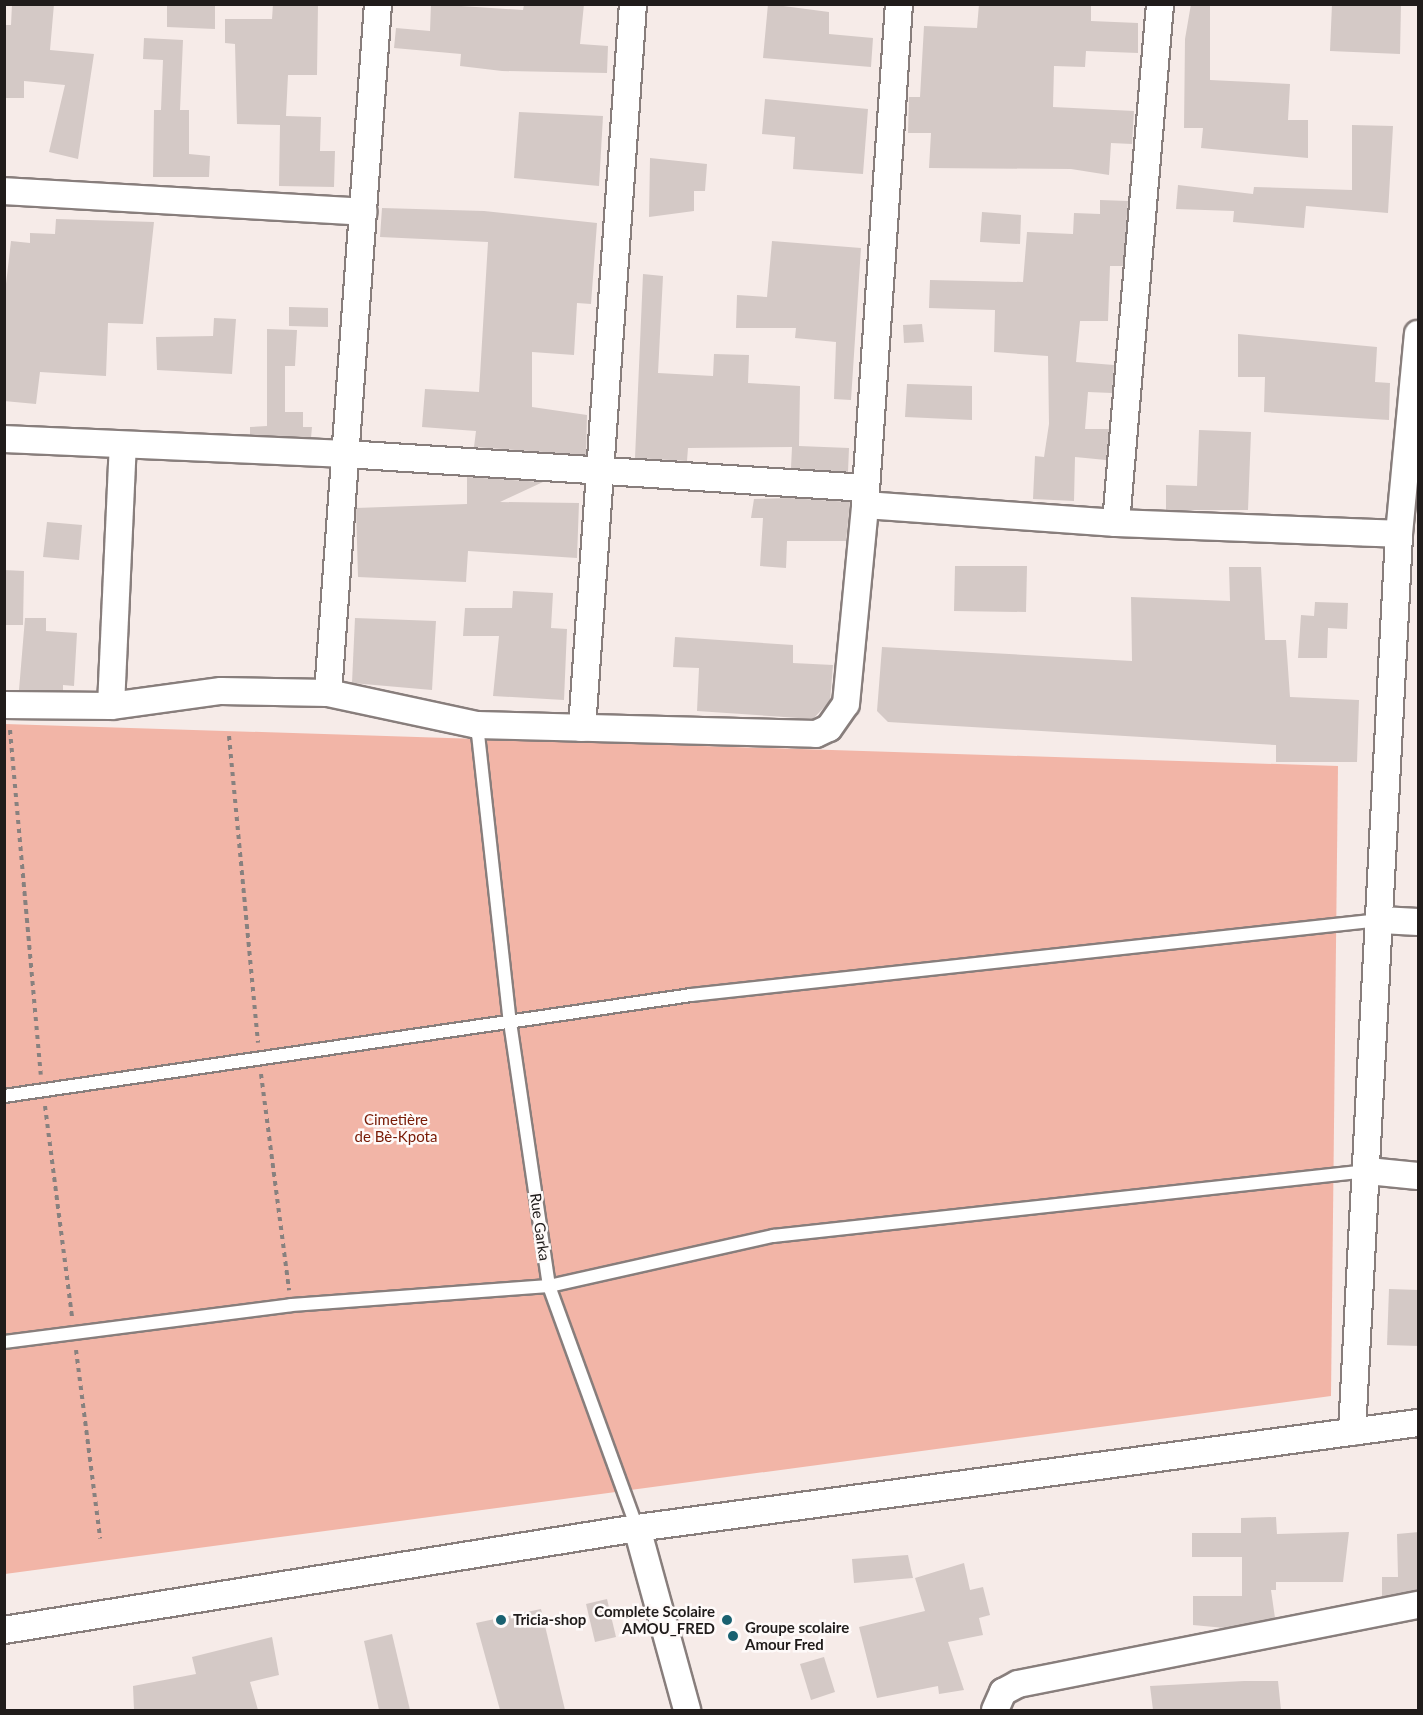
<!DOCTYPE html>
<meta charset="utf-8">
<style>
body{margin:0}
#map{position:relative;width:1423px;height:1715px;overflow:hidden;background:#f6ebe8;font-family:Lato,sans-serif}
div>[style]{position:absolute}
.green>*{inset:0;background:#f2b5a7}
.building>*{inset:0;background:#d4c9c6}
.path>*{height:4px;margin-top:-2px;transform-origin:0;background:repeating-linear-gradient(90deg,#88817f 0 4.5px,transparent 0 9px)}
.roads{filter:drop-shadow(2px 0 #887e7c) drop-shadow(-2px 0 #887e7c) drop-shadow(0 2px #887e7c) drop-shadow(0 -2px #887e7c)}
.service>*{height:12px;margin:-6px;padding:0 6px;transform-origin:6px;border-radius:6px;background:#fff}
.minor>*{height:26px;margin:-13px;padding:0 13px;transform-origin:13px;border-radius:13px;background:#fff}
.dots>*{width:16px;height:16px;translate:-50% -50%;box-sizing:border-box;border:3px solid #fefaf9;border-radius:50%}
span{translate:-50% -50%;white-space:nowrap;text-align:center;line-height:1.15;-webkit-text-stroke:5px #fefaf9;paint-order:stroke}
.park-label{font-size:15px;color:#781a05}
.street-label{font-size:15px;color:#201c1b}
.poi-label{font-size:15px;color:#201c1b;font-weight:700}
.right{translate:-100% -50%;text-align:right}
.left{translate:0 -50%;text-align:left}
.frame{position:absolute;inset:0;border:6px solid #201c1b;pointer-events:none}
</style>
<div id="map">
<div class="green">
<div style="clip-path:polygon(5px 724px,1338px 766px,1331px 1396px,5px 1574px)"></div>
</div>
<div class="building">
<div style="clip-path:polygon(12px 4px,54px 4px,50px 50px,94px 54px,78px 159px,49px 152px,65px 85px,24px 81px,24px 98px,4px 98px,4px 25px,11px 25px)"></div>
<div style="clip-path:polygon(167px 4px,215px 4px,215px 29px,167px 27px)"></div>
<div style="clip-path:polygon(273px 4px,318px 4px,317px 75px,288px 75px,286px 116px,321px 117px,320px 151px,335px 151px,334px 187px,279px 186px,280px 125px,237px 124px,235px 44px,225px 43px,225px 19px,272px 19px)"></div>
<div style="clip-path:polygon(431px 4px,523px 10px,524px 5px,584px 4px,580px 44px,608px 46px,607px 73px,502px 71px,460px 66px,461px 54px,394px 48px,396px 28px,430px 31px)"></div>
<div style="clip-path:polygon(768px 4px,829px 12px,829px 34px,873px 38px,871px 67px,763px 58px)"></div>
<div style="clip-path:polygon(979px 4px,1091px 6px,1091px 21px,1138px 23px,1138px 53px,1086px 51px,1085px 67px,1054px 66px,1053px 107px,1134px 111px,1132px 144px,1111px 143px,1109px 175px,1071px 169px,929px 168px,931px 133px,908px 133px,909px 97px,920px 97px,924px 26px,977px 28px)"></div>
<div style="clip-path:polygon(1191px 4px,1210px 4px,1210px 80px,1290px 84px,1288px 120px,1308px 120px,1308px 158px,1201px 148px,1203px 128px,1184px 128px,1185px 39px)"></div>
<div style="clip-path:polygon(1332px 4px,1401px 4px,1400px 54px,1330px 51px)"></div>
<div style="clip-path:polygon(144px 38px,183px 40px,180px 110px,189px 110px,189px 154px,210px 156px,209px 177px,153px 177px,154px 110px,161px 110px,163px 60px,143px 59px)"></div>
<div style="clip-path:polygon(765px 99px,868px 109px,863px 174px,793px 169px,795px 137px,762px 134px)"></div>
<div style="clip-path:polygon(519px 112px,603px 116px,599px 186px,514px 178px)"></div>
<div style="clip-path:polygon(1352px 125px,1393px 126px,1388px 213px,1306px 206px,1304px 228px,1233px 222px,1234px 211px,1176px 209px,1178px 185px,1253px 194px,1254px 187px,1352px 190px)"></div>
<div style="clip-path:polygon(650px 158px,707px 164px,705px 191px,694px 191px,694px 211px,649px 217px)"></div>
<div style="clip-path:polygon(1100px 200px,1128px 201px,1123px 266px,1110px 266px,1108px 321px,1080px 321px,1076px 362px,1114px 365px,1112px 393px,1088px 392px,1085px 429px,1109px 429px,1106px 460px,1075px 457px,1074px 501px,1033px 499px,1035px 456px,1044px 457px,1049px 424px,1048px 356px,994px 352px,995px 310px,929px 308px,930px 280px,1023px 282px,1027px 232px,1073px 234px,1074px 213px,1100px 214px)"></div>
<div style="clip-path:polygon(382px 208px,484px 211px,597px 223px,591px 304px,577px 303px,574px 355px,532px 352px,532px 407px,587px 415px,586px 455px,474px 447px,476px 431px,422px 427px,425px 389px,479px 392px,488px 242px,380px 237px)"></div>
<div style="clip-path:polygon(982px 212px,1021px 215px,1020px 244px,980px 242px)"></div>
<div style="clip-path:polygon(56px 219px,154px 222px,143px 324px,108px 323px,106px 376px,40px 372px,36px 404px,4px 401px,4px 301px,11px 241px,30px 243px,30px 233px,55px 234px)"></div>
<div style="clip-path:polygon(772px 241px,861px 248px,851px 400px,834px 399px,836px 342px,795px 338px,796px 328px,736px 328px,737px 295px,767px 297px)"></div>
<div style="clip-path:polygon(643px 274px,663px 276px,658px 373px,713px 376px,714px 354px,749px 355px,748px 383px,800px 386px,799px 446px,849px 448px,848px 472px,791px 468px,792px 447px,688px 448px,687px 461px,635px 458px)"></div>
<div style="clip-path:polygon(289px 307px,328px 308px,328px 327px,289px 326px)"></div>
<div style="clip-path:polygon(214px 318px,236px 319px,232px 374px,157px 370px,156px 337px,213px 336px)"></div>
<div style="clip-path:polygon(922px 324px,924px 342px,904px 343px,903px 325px)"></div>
<div style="clip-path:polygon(267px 329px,297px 330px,295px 366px,285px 366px,285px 412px,303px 412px,303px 427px,312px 427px,311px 438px,250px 435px,250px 427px,267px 426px)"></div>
<div style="clip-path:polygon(1238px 334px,1377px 347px,1375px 382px,1390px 383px,1389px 420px,1264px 412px,1265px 377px,1238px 377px)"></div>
<div style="clip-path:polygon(907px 384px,972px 386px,972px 420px,905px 417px)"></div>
<div style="clip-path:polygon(1199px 430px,1251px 432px,1248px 510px,1166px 510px,1166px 485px,1197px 486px)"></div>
<div style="clip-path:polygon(467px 477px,543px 482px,500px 502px,579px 503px,577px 558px,468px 551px,466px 582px,358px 577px,356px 508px,467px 504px)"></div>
<div style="clip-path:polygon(790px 498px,850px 502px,846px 541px,787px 541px,786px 568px,760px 566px,763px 518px,751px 518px,754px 499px)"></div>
<div style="clip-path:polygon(47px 522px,82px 525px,79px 560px,43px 557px)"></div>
<div style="clip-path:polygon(955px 566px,1027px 566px,1026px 612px,954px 611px)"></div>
<div style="clip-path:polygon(1229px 567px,1261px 567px,1265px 640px,1286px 640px,1290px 697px,1359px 700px,1357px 762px,1276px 762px,1276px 745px,888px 722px,877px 711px,882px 647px,1132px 661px,1131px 597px,1230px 601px)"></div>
<div style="clip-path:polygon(4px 570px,24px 571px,23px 625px,4px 625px)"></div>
<div style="clip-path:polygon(513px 591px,553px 593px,551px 628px,567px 629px,564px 700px,493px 696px,499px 636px,463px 636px,465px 608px,512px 608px)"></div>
<div style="clip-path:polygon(1315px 602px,1348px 603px,1347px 629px,1328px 628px,1327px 658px,1298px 658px,1301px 615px,1314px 616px)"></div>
<div style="clip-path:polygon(25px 618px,46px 618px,46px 631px,77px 633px,74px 686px,63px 685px,63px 691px,19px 690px)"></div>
<div style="clip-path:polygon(355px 618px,436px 621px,432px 690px,352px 683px)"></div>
<div style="clip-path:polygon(675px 637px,793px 645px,793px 663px,833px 665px,830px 701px,813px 719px,697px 711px,699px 668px,673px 667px)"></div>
<div style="clip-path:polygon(1389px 1289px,1419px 1290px,1419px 1346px,1387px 1345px)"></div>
<div style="clip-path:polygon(1276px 1517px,1277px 1534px,1349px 1532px,1343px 1582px,1276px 1582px,1276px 1590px,1271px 1590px,1275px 1618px,1225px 1628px,1193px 1625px,1193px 1596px,1242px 1596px,1242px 1557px,1192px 1557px,1192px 1533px,1241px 1533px,1241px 1518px)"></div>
<div style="clip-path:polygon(1419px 1532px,1419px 1590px,1382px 1597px,1382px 1577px,1398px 1577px,1397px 1534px)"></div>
<div style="clip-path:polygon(908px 1555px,913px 1578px,854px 1583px,852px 1559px)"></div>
<div style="clip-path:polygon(964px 1563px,970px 1590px,983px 1587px,990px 1615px,979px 1618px,983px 1635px,948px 1642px,964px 1690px,939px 1694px,938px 1686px,877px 1698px,859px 1627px,925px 1611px,915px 1578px)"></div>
<div style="clip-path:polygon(607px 1599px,616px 1637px,595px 1642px,586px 1604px)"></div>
<div style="clip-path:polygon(541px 1609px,565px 1710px,500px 1710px,476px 1623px)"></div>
<div style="clip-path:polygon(392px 1634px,410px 1710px,379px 1710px,364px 1641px)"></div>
<div style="clip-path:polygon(272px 1637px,279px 1675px,250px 1682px,258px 1710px,134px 1710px,133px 1686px,196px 1674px,192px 1657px)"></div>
<div style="clip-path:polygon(824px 1657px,835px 1692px,811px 1700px,800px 1664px)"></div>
<div style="clip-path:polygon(1244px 1681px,1278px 1681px,1281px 1710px,1153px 1710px,1150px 1686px)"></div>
</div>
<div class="path">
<div style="left:10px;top:730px;width:346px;rotate:84.9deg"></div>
<div style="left:229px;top:736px;width:308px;rotate:84.6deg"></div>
<div style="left:261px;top:1074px;width:218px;rotate:82.6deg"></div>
<div style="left:45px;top:1106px;width:212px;rotate:82.7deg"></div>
<div style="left:76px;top:1350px;width:190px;rotate:82.7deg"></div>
</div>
<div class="roads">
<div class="service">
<div style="left:477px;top:725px;width:299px;rotate:83.7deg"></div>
<div style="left:510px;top:1022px;width:267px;rotate:81.6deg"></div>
<div style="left:549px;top:1286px;width:258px;rotate:70deg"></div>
<div style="left:4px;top:1096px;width:694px;rotate:-8.36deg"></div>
<div style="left:691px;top:995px;width:693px;rotate:-6.21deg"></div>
<div style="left:4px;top:1342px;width:289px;rotate:-7.3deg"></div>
<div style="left:291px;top:1305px;width:259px;rotate:-4.2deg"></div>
<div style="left:549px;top:1286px;width:230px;rotate:-12.6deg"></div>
<div style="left:773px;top:1236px;width:598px;rotate:-6.24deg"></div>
</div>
<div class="minor">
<div style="left:4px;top:191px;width:360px;rotate:3.3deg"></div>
<div style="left:4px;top:439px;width:341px;rotate:2.5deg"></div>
<div style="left:345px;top:454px;width:522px;rotate:3.73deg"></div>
<div style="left:865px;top:505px;width:252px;rotate:4.1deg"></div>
<div style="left:1116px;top:523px;width:283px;rotate:2.2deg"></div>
<div style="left:1116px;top:523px;width:521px;rotate:-85.15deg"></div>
<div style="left:328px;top:693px;width:691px;rotate:-85.85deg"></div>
<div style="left:4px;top:705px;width:107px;rotate:0.5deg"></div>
<div style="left:111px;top:706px;width:111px;rotate:-7.8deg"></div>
<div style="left:221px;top:691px;width:107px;rotate:1.1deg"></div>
<div style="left:328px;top:693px;width:152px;rotate:12.1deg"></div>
<div style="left:477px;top:725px;width:339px;rotate:1.5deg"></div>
<div style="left:816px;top:734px;width:14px;rotate:-25deg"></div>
<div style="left:829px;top:728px;width:29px;rotate:-55deg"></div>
<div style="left:846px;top:704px;width:200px;rotate:-84.5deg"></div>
<div style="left:865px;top:505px;width:502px;rotate:-86.12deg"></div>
<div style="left:111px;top:706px;width:260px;rotate:-87.4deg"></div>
<div style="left:582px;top:728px;width:726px;rotate:-85.97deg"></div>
<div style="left:1381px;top:920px;width:37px;rotate:3deg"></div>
<div style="left:1368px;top:1171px;width:50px;rotate:5.7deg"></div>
<div style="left:1352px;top:1432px;width:899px;rotate:-87deg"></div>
<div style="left:1399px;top:534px;width:201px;rotate:-84.6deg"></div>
<div style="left:637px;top:1528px;width:189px;rotate:74.6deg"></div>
<div style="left:4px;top:1630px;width:641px;rotate:-9.15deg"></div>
<div style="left:637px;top:1528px;width:788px;rotate:-7.66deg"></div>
<div style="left:995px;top:1710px;width:20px;rotate:-66deg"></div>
<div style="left:1003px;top:1692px;width:17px;rotate:-28deg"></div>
<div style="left:1018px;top:1684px;width:408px;rotate:-11.2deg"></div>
</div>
</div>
<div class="dots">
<div style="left:501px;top:1620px;background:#196170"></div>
<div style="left:727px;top:1620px;background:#196170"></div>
<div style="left:733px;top:1636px;background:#196170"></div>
</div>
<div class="park-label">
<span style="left:396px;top:1128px">Cimetière<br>de Bè-Kpota</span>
</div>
<div class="street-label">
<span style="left:540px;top:1227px;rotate:82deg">Rue Garka</span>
</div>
<div class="poi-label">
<span class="right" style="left:715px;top:1620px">Complete Scolaire<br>AMOU_FRED</span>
<span class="left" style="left:513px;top:1620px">Tricia-shop</span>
<span class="left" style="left:745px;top:1636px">Groupe scolaire<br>Amour Fred</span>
</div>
<div class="frame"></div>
</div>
